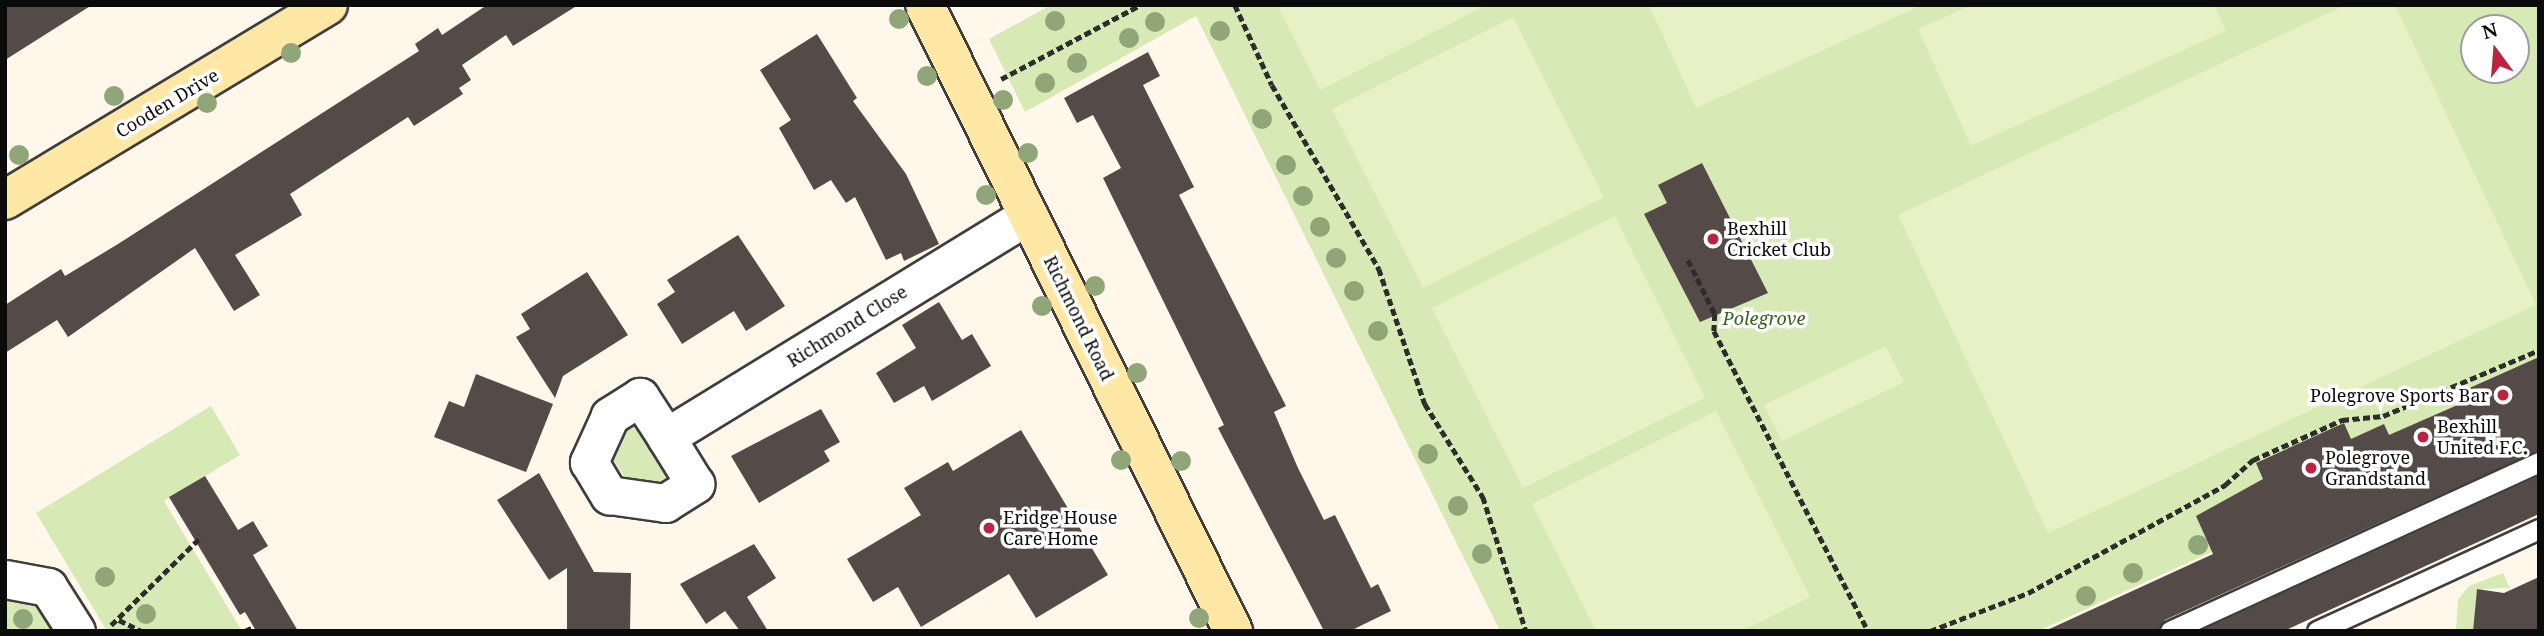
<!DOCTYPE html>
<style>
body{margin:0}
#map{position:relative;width:2544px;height:636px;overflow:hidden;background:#fff8ea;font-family:"Noto Serif",serif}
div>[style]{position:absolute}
.green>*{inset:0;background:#d7e9b4}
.pitch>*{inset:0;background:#e8f0c6}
.building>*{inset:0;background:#544b48}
.path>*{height:4.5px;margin-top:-2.25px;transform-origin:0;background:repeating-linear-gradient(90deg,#2d2d2d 0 7px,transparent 0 10.5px)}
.roads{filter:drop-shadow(2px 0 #3e3e3e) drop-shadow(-2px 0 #3e3e3e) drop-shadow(0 2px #3e3e3e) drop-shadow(0 -2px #3e3e3e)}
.service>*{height:19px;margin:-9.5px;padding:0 9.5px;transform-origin:9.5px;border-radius:9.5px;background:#fff}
.minor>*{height:37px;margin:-18.5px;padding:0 18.5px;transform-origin:18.5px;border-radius:18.5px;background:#fff}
.secondary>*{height:38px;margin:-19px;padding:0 19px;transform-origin:19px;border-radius:19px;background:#ffe7a5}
.trees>*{width:20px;height:20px;margin:-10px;border-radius:50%;background:#90a679}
.dots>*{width:19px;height:19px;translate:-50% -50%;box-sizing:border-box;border:4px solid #fff;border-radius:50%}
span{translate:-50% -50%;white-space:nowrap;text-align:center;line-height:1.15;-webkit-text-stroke:7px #fff;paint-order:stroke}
.street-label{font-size:18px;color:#0b0b0b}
.poi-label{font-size:18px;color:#0b0b0b}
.left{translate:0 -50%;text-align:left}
.right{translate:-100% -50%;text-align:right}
.park-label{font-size:18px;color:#35631c;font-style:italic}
.frame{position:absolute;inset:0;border:7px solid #0b0b0b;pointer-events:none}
.north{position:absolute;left:2460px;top:14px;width:70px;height:70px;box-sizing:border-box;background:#fff;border:2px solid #9d9d9d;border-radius:50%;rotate:344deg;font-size:19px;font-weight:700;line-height:28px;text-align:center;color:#0b0b0b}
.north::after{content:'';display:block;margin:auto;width:24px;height:32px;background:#bc2341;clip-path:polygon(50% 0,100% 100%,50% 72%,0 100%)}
</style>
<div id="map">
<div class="green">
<div style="clip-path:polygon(evenodd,1051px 5px,2539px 5px,2539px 403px,2038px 631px,1500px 631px,1196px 16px,1025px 112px,989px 39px,1051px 5px,2474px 28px,2516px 28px,2516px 70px,2474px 70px,2474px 28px)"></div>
<div style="clip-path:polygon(211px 406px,240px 455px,164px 501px,242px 631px,107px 631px,36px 513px)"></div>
<div style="clip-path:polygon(638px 419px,671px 474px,656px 484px,627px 481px,611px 456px,621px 429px)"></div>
<div style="clip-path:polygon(2503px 573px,2510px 588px,2477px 589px,2473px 631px,2456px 631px,2458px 599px,2469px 586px)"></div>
<div style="clip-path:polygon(5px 598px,39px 599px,59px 631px,5px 631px)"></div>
</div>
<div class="pitch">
<div style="clip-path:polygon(1277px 5px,1487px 5px,1320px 90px)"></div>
<div style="clip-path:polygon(1649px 5px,1922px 5px,1696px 108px)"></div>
<div style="clip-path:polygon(1972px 5px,2214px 5px,2226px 31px,1971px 146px,1918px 29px)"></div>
<div style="clip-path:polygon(2345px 5px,2395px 5px,2536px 305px,2048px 533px,1898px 215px)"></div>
<div style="clip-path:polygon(1513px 17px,1604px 197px,1423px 288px,1332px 109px)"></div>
<div style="clip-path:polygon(1615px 216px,1705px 398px,1523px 488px,1432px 308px)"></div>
<div style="clip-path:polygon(1886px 346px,1904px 382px,1782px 441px,1764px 405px)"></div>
<div style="clip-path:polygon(1716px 411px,1810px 597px,1742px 631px,1596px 631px,1532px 504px)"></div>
</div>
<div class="building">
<div style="clip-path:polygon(5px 5px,92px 5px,5px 60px)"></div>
<div style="clip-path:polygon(487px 5px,578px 5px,513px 46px,506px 35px,462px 65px,471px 80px,459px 88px,463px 94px,414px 126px,408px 117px,290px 194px,302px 215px,235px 255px,260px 295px,234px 311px,195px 248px,68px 337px,57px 320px,5px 353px,5px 305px,61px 269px,65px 276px,118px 244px,419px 51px,415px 44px,438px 28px,442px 35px)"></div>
<div style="clip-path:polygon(817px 34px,857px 98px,853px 101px,906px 174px,939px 244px,904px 261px,901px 253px,886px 260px,855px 197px,846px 203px,831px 180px,814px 190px,779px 128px,791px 120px,760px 70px)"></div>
<div style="clip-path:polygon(1148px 52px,1160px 76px,1143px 85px,1194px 187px,1179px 195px,1286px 406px,1274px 412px,1298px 468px,1324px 520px,1335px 515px,1371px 588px,1378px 584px,1391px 611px,1350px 631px,1324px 631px,1218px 428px,1224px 425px,1103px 178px,1121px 168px,1093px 115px,1077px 123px,1064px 98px)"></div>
<div style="clip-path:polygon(1702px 163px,1768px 293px,1700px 322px,1644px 214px,1667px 203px,1658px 185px)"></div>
<div style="clip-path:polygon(738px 235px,785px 306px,746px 331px,734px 311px,682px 344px,657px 304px,675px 292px,667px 280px)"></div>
<div style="clip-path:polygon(587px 272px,628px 335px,563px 376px,555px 398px,516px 337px,530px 329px,521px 314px)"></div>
<div style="clip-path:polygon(939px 302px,962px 340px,972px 334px,991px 366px,932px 401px,924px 386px,894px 403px,876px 373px,916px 348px,902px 325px)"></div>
<div style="clip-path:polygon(2539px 357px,2539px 450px,2165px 620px,2158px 631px,2045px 631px,2213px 554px,2196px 516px,2263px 479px,2256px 463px,2344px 423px,2351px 439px,2384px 424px,2389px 435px,2469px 400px,2465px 390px)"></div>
<div style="clip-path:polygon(476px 374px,553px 404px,526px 472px,434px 437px,449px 401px,464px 407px)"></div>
<div style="clip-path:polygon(821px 409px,840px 442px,824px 451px,830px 461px,759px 503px,731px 456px)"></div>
<div style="clip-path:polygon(1021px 430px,1108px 575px,1036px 618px,1009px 574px,921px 627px,898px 587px,873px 602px,847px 559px,921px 515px,904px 488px,948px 462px,953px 471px)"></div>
<div style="clip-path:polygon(539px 473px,594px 572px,631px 573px,630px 631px,567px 631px,567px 568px,549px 580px,497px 500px)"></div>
<div style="clip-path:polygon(205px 476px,238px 530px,253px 521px,268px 546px,253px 555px,298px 631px,256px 631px,245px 612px,240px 615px,169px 497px)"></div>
<div style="clip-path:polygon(2539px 476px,2539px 514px,2284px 631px,2200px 631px)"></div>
<div style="clip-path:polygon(754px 544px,776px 578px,747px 597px,768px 631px,740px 631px,725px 611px,706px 624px,680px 584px)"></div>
<div style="clip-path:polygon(2539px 577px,2539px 631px,2473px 631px,2477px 589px,2504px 593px)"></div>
</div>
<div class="path">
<div style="left:1235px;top:5px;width:88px;rotate:65.2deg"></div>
<div style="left:1272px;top:85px;width:213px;rotate:59.8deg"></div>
<div style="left:1379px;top:269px;width:143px;rotate:71.2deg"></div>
<div style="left:1425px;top:404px;width:110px;rotate:58.1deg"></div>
<div style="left:1483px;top:497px;width:141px;rotate:72.2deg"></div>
<div style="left:1001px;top:79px;width:157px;rotate:-28deg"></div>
<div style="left:1688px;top:260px;width:60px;rotate:63.4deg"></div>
<div style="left:1715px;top:314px;width:17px;rotate:93deg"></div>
<div style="left:1714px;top:331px;width:337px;rotate:62.8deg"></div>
<div style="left:119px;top:620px;width:25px;rotate:26deg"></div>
<div style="left:111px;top:625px;width:126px;rotate:-44.4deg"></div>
<div style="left:245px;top:631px;width:9px;rotate:-27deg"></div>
<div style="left:1930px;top:631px;width:105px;rotate:-21.2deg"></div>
<div style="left:2028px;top:593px;width:225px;rotate:-28.7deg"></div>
<div style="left:2225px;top:485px;width:38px;rotate:-42deg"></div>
<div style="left:2253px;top:460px;width:98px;rotate:-24.2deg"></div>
<div style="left:2342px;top:420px;width:41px;rotate:-5.6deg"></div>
<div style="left:2383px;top:416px;width:169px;rotate:-22.9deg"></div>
</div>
<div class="roads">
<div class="service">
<div style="left:2170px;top:631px;width:406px;rotate:-24.6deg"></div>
<div style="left:2317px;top:631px;width:244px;rotate:-24.7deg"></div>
</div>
<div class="minor">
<div style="left:666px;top:437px;width:48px;rotate:-123deg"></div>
<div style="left:640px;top:397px;width:36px;rotate:148deg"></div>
<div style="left:610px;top:416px;width:51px;rotate:114.5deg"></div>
<div style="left:589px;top:462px;width:39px;rotate:59deg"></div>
<div style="left:609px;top:495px;width:57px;rotate:8.1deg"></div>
<div style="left:665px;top:503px;width:36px;rotate:-32deg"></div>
<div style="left:695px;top:484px;width:55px;rotate:-121.7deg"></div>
<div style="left:666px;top:437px;width:425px;rotate:-31.5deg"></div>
<div style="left:5px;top:579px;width:44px;rotate:10.5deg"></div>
<div style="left:48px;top:587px;width:52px;rotate:57.5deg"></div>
</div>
<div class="secondary">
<div style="left:925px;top:5px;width:698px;rotate:63.8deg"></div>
<div style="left:5px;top:200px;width:377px;rotate:-31.1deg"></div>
</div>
</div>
<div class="trees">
<div style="left:899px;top:19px"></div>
<div style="left:1055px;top:21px"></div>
<div style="left:1155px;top:22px"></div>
<div style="left:1220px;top:31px"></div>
<div style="left:1129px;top:38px"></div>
<div style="left:291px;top:53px"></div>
<div style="left:1077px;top:63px"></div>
<div style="left:927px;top:76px"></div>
<div style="left:1045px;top:83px"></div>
<div style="left:114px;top:96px"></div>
<div style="left:1003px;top:100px"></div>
<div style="left:207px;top:103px"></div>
<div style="left:1262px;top:119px"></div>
<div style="left:1028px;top:153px"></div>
<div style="left:19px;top:155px"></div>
<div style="left:1286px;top:165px"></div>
<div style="left:986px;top:195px"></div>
<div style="left:1303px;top:196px"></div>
<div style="left:1320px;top:227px"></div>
<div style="left:1336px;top:258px"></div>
<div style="left:1095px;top:286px"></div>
<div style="left:1354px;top:291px"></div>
<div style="left:1042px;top:306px"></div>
<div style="left:1378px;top:331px"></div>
<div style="left:1137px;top:373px"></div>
<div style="left:1428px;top:454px"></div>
<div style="left:1121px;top:460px"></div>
<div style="left:1181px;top:461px"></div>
<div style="left:1458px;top:506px"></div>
<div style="left:2198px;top:545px"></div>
<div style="left:1482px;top:554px"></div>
<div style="left:2133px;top:573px"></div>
<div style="left:105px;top:577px"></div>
<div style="left:2086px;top:596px"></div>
<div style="left:146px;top:614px"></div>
<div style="left:1199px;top:618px"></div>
<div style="left:23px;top:619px"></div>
</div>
<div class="dots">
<div style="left:1713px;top:239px;background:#bc2341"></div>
<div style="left:2503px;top:395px;background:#bc2341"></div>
<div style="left:2423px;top:437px;background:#bc2341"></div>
<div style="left:2311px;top:468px;background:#bc2341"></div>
<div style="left:989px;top:528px;background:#bc2341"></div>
</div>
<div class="street-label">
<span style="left:167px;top:103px;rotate:-31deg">Cooden Drive</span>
<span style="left:1079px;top:318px;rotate:64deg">Richmond Road</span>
<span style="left:847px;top:326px;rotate:-32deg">Richmond Close</span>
</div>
<div class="poi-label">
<span class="left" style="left:1727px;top:239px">Bexhill<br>Cricket Club</span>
<span class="right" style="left:2489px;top:395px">Polegrove Sports Bar</span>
<span class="left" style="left:2437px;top:437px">Bexhill<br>United F.C.</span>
<span class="left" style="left:2325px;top:468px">Polegrove<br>Grandstand</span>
<span class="left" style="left:1003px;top:528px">Eridge House<br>Care Home</span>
</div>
<div class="park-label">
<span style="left:1764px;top:318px">Polegrove</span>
</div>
<div class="frame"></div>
<div class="north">N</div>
</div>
